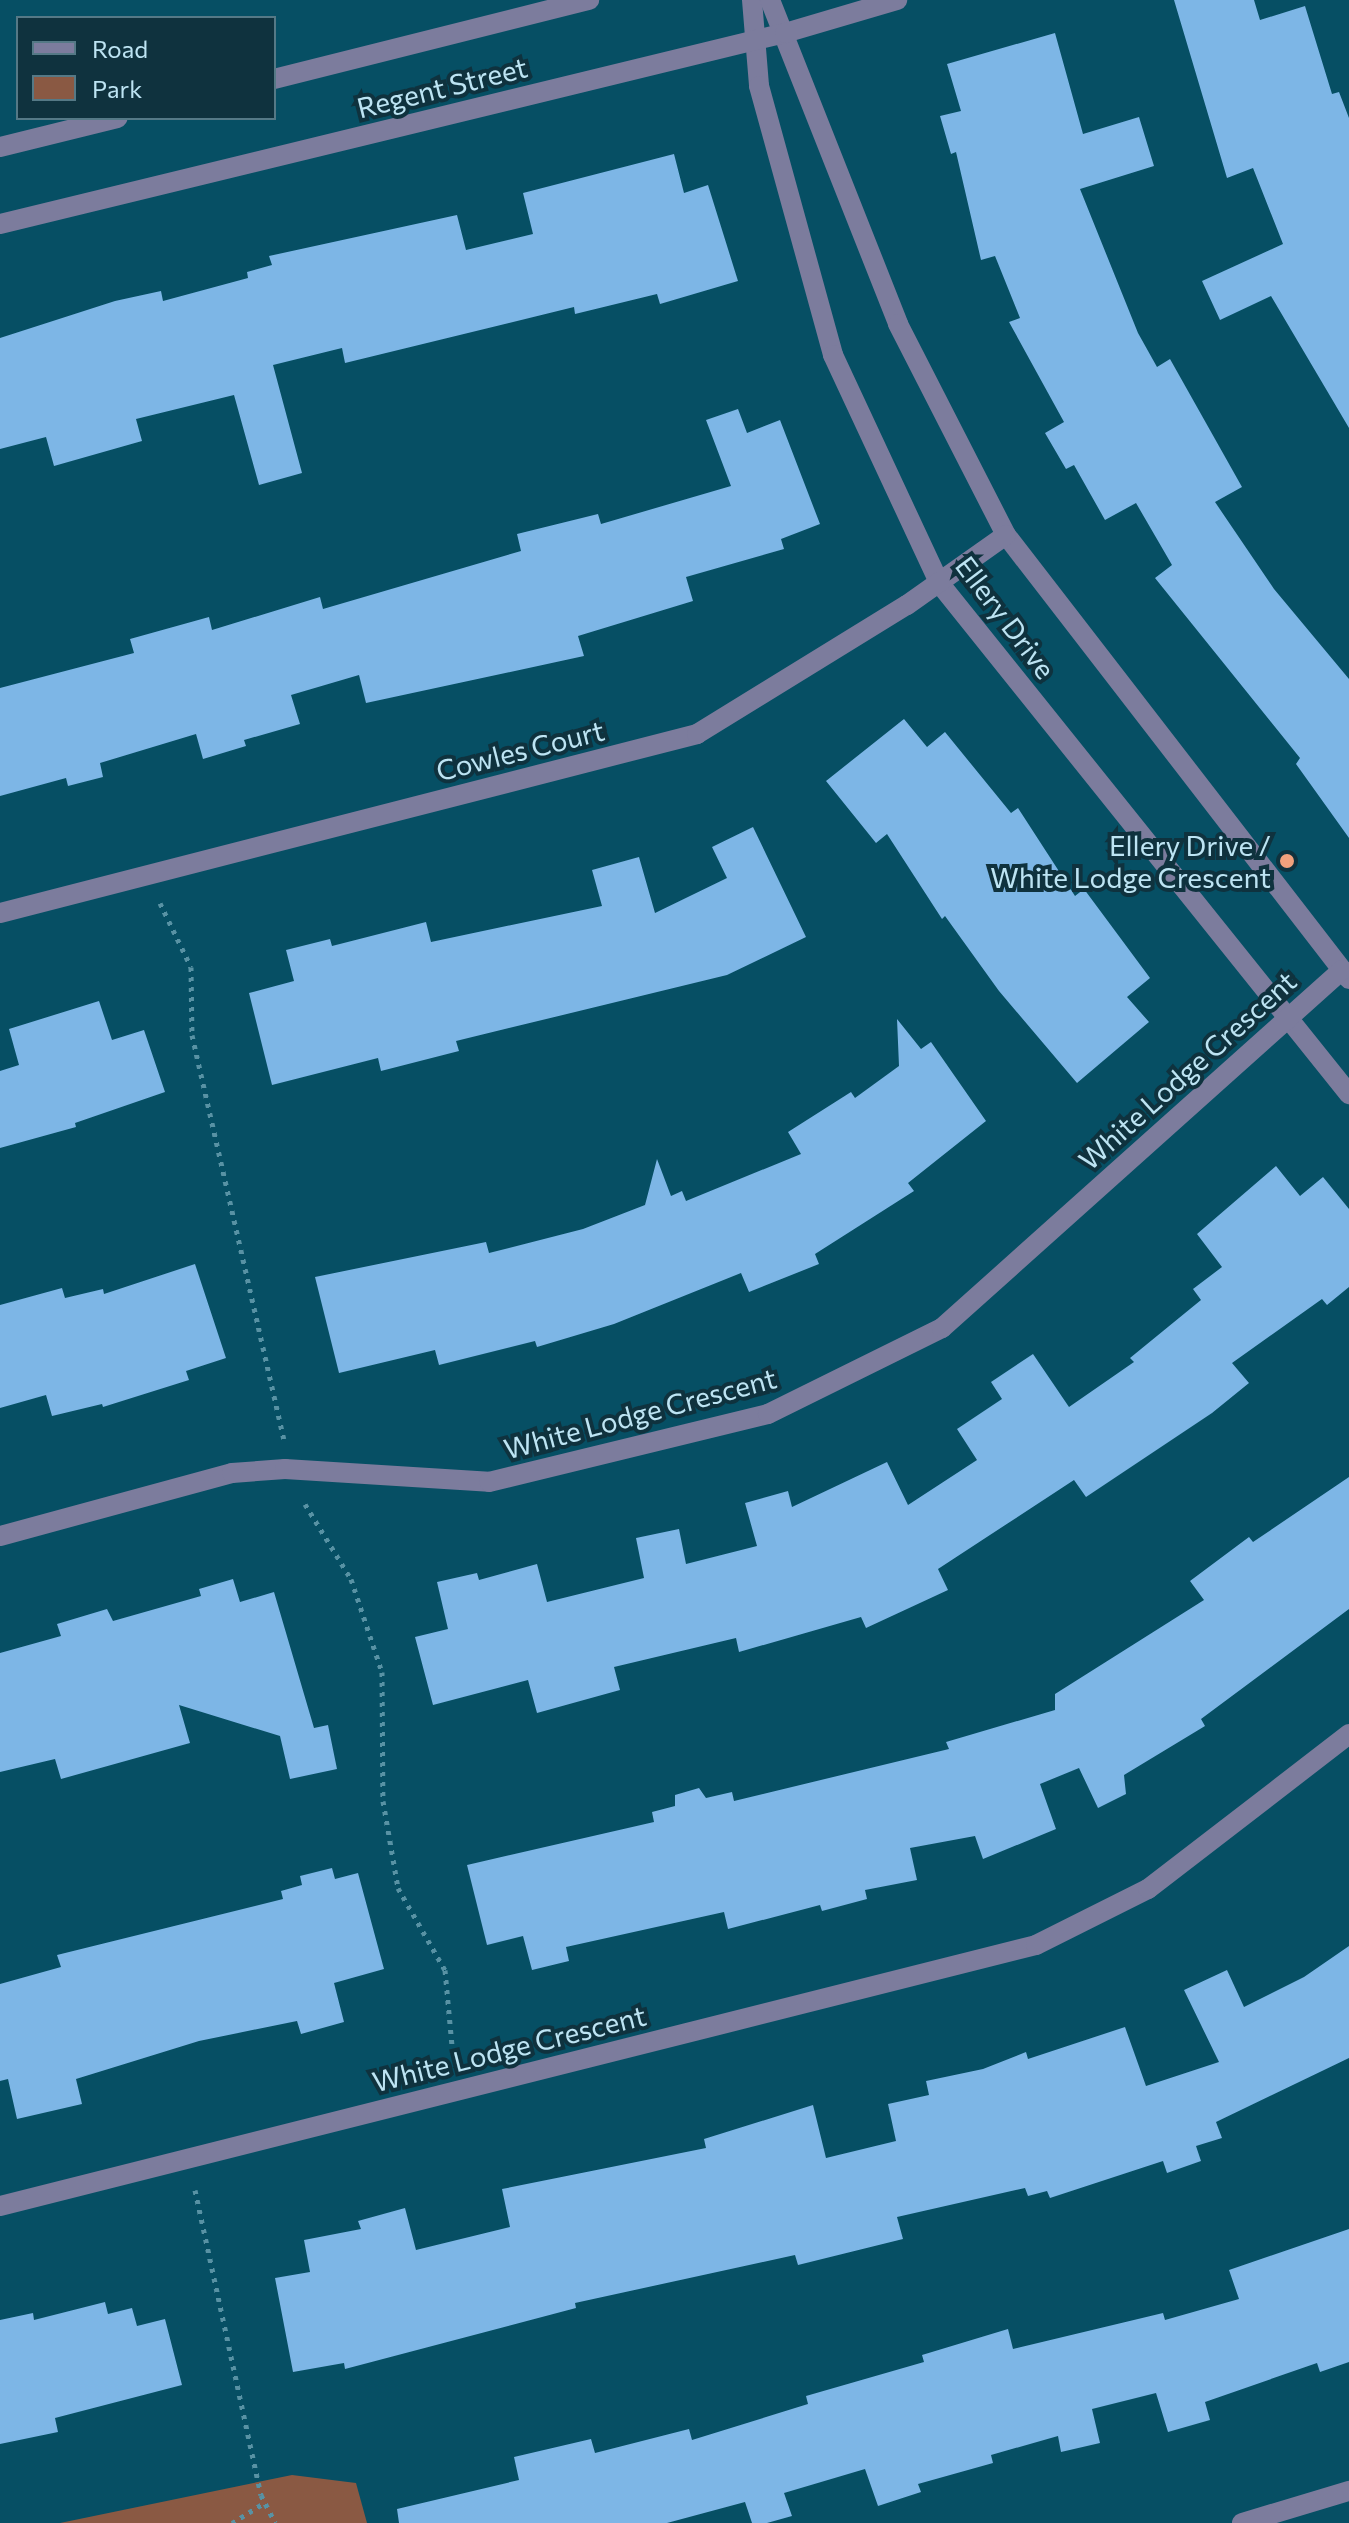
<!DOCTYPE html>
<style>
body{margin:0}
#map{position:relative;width:1349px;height:2523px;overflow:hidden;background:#064f64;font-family:Commissioner,sans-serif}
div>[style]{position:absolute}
.green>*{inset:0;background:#8a5943}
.building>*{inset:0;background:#7db6e6}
.path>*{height:5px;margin-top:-2.5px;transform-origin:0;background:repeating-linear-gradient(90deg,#5892a4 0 4px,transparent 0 10px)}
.minor>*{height:20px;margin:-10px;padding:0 10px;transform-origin:10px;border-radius:10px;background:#7c7c9d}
.dots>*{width:22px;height:22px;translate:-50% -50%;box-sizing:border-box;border:4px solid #0f323e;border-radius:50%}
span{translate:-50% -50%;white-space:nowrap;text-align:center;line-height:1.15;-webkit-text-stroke:8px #0f323e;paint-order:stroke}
.street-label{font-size:28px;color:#bde4f3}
.poi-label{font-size:28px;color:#bde4f3}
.right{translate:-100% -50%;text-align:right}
.legend{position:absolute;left:16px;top:16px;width:260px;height:104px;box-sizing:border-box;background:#0f323e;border:2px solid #557986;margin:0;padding:10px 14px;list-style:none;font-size:24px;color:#bde4f3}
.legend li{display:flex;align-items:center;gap:16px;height:40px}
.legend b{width:40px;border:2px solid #557986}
</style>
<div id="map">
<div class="green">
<div style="clip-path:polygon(292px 2475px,356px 2483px,367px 2523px,60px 2523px)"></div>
</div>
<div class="building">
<div style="clip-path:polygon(1174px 0,1254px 0,1260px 20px,1305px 6px,1332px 94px,1339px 92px,1349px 118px,1349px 428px,1271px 296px,1220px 320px,1202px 281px,1283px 244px,1253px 168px,1227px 178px)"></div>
<div style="clip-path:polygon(1055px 33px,1083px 134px,1139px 117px,1154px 166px,1080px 189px,1138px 333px,1157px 367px,1170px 359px,1242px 487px,1215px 502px,1274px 589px,1349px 679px,1349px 838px,1296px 764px,1300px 758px,1155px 578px,1172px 565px,1136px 503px,1105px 520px,1074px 465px,1066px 469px,1045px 433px,1064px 422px,1009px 322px,1020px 318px,995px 256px,981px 260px,956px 152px,951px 154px,940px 116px,961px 111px,947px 64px)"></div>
<div style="clip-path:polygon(674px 154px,684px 193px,708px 185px,738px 281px,660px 304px,657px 294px,575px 314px,574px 307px,345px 363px,342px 348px,273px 365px,302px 473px,259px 485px,234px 395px,136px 419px,142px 441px,54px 466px,46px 437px,0 449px,0 338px,115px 301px,161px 291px,163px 301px,248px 278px,247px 272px,272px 265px,269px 256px,457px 215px,466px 250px,533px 234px,523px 193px)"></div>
<div style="clip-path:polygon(738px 409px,747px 433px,780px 420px,820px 524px,781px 539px,784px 549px,686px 577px,693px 601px,578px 636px,584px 656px,366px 703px,359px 675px,291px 695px,300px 724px,244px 740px,246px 746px,203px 759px,196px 734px,100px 763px,103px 777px,68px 786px,66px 778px,0 796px,0 688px,134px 653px,130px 639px,209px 617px,212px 630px,320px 597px,323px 609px,521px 551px,517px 534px,598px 514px,601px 524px,731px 486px,706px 420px)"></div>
<div style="clip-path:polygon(904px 719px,927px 747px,945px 732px,1011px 813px,1018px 808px,1075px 896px,1084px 889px,1150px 978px,1127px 997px,1149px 1022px,1077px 1083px,999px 991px,945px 916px,942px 919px,887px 834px,876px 843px,826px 781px)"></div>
<div style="clip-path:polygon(753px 827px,806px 937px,727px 975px,456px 1041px,459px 1051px,381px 1071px,378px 1058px,272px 1085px,249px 993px,294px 981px,286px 950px,330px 939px,332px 946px,426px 922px,431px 942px,602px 906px,592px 870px,639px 857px,655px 913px,727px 878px,712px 847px)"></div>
<div style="clip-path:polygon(99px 1001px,112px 1040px,144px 1030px,165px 1092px,75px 1123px,76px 1127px,0 1148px,0 1071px,19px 1065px,9px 1029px)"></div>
<div style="clip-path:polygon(897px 1019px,921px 1049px,931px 1042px,986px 1121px,908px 1183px,914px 1191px,815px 1254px,819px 1264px,749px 1292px,741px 1273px,614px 1324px,537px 1347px,535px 1341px,439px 1365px,435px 1350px,339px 1373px,315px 1277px,486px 1242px,489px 1253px,583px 1229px,645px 1205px,657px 1159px,671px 1196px,682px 1191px,686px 1201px,801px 1154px,788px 1132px,851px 1092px,855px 1098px,899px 1066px)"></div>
<div style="clip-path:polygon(1276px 1166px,1300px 1196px,1323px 1177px,1349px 1209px,1349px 1287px,1327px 1305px,1322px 1299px,1232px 1363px,1249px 1383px,1212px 1413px,1086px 1497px,1074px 1480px,938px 1569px,948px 1590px,866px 1628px,861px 1617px,739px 1652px,736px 1638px,614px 1667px,620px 1690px,537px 1713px,528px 1680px,433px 1705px,415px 1637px,448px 1629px,437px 1582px,477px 1573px,479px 1580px,537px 1564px,547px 1602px,644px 1578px,636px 1538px,679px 1529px,686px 1564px,757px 1546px,745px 1503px,788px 1491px,792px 1507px,887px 1462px,908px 1505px,977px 1460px,957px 1429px,1002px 1399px,991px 1382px,1033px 1354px,1069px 1407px,1134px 1362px,1130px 1358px,1201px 1300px,1193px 1289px,1222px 1267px,1197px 1234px)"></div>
<div style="clip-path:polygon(195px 1264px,226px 1358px,186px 1371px,189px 1380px,103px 1407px,102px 1404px,52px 1416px,46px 1395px,0 1408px,0 1305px,62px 1288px,65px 1298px,103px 1289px,104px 1294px)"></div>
<div style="clip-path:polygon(1349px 1477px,1349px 1609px,1201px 1719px,1205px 1726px,1124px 1775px,1126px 1794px,1098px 1808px,1079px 1768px,1040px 1784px,1056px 1829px,983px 1859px,975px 1836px,910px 1848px,917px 1880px,865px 1890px,867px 1899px,822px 1911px,820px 1905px,728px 1929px,724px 1912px,566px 1947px,569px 1961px,532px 1970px,523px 1936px,487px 1945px,467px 1865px,654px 1822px,652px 1812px,675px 1806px,675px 1795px,699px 1788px,706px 1798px,732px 1792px,734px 1801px,949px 1749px,946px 1742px,1055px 1710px,1055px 1694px,1204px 1600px,1190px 1581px,1249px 1537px,1253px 1542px)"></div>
<div style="clip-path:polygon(233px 1579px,240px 1602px,274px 1592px,314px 1728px,328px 1725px,337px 1769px,290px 1779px,280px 1736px,179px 1705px,190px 1743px,61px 1779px,55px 1759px,0 1772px,0 1653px,61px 1636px,57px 1624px,107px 1609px,113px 1621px,201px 1596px,199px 1589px)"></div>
<div style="clip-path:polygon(332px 1868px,335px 1879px,358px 1873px,384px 1969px,334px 1983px,344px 2022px,301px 2034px,297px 2021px,199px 2041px,76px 2079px,82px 2104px,17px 2119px,8px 2079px,0 2081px,0 1984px,61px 1967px,57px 1955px,283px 1899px,281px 1891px,302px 1885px,300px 1876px)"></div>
<div style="clip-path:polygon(1349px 1946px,1349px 2058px,1216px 2122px,1222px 2138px,1196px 2146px,1201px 2161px,1167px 2173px,1163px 2161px,1050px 2198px,1047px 2191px,1028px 2196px,1025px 2188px,897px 2217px,903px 2239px,798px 2265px,795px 2255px,575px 2303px,576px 2308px,345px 2369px,344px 2363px,293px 2372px,275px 2278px,310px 2272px,304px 2240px,361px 2229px,358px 2221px,405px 2208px,416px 2250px,510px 2227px,502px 2189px,706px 2148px,704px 2139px,813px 2105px,826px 2158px,896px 2141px,888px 2104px,929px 2095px,926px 2081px,983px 2069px,1026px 2052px,1028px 2059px,1125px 2027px,1146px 2086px,1219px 2062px,1184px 1990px,1227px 1970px,1244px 2007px,1304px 1977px)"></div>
<div style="clip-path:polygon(1349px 2229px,1349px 2362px,1320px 2372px,1317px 2363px,1205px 2402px,1210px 2420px,1168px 2432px,1156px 2393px,1092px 2409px,1100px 2443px,1061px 2452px,1058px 2436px,991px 2455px,993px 2463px,918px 2484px,921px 2492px,878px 2506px,865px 2469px,784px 2493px,792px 2516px,767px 2523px,752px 2523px,745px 2502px,667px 2523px,399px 2523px,397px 2509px,519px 2480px,514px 2457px,591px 2439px,595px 2453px,689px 2429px,692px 2440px,808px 2404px,806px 2396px,924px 2362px,922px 2355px,1008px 2329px,1013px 2349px,1163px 2313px,1165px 2320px,1239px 2299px,1229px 2270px)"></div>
<div style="clip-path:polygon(105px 2302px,108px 2314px,132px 2308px,137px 2326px,165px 2319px,182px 2385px,55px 2418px,58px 2432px,0 2444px,0 2320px,33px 2313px,34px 2320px)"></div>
</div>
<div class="path">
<div style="left:160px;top:903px;width:71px;rotate:64.2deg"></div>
<div style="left:191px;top:967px;width:68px;rotate:89.2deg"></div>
<div style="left:192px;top:1035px;width:414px;rotate:77.2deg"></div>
<div style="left:305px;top:1504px;width:88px;rotate:58.5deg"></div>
<div style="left:351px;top:1579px;width:98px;rotate:71.6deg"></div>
<div style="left:382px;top:1672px;width:129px;rotate:89.6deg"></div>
<div style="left:383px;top:1801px;width:88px;rotate:80.2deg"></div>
<div style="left:398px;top:1888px;width:95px;rotate:60.2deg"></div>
<div style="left:445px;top:1970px;width:87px;rotate:84.7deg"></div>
<div style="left:195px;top:2190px;width:312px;rotate:77.8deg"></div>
<div style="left:261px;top:2495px;width:31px;rotate:63deg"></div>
<div style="left:232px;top:2523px;width:39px;rotate:-32deg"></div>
</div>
<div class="minor">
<div style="left:752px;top:0;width:86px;rotate:85.3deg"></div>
<div style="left:759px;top:86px;width:279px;rotate:74.6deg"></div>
<div style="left:833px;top:355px;width:253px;rotate:65deg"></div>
<div style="left:940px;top:584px;width:654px;rotate:51.27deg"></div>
<div style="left:770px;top:0;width:348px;rotate:68.4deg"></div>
<div style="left:898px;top:324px;width:237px;rotate:62.9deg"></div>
<div style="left:1006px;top:535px;width:561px;rotate:52.31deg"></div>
<div style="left:274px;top:79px;width:325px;rotate:-14.1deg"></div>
<div style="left:0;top:147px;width:121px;rotate:-13.9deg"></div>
<div style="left:0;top:224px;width:808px;rotate:-13.68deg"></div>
<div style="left:785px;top:33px;width:117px;rotate:-16.4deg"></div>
<div style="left:0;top:913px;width:720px;rotate:-14.4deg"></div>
<div style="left:697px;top:734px;width:246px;rotate:-31.6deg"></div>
<div style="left:907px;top:605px;width:121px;rotate:-35.3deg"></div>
<div style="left:0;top:1536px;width:240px;rotate:-15.2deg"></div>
<div style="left:232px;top:1473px;width:53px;rotate:-4.3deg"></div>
<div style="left:285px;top:1469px;width:204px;rotate:3.6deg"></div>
<div style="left:489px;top:1482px;width:287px;rotate:-13.7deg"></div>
<div style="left:768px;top:1414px;width:194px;rotate:-26.3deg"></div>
<div style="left:942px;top:1328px;width:537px;rotate:-41.83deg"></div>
<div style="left:0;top:2206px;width:1068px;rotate:-14.14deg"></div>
<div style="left:1036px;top:1945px;width:125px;rotate:-26.6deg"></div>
<div style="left:1148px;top:1889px;width:254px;rotate:-37.6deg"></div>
<div style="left:1242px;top:2523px;width:112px;rotate:-16.7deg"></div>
</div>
<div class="dots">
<div style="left:1287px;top:861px;background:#f1a17d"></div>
</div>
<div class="street-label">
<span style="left:442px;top:87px;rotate:-14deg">Regent Street</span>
<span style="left:1006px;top:617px;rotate:53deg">Ellery Drive</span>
<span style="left:520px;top:750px;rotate:-14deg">Cowles Court</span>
<span style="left:1187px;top:1070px;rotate:-42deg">White Lodge Crescent</span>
<span style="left:640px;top:1413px;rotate:-15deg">White Lodge Crescent</span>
<span style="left:509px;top:2048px;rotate:-14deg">White Lodge Crescent</span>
</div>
<div class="poi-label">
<span class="right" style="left:1271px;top:861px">Ellery Drive /<br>White Lodge Crescent</span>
</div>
<ul class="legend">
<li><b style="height:10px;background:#7c7c9d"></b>Road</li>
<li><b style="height:22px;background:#8a5943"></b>Park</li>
</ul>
</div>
